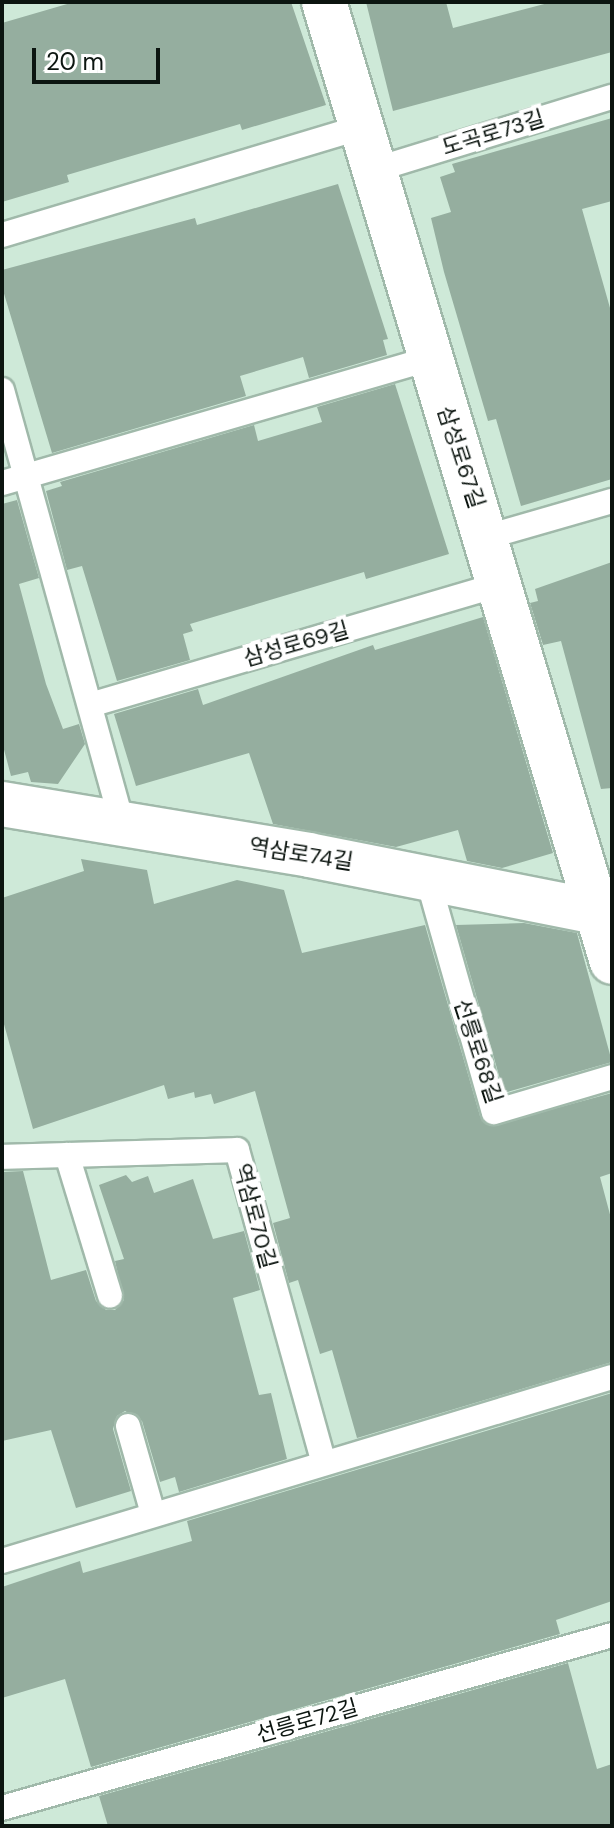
<!DOCTYPE html>
<meta charset="utf-8">
<style>
body{margin:0}
#map{position:relative;width:614px;height:1828px;overflow:hidden;background:#cee9d8;font-family:"DM Sans","Noto Sans KR",sans-serif}
div>[style]{position:absolute}
.building>*{inset:0;background:#95ae9f}
.roads{filter:drop-shadow(2px 0 #a0b9aa) drop-shadow(-2px 0 #a0b9aa) drop-shadow(0 2px #a0b9aa) drop-shadow(0 -2px #a0b9aa)}
.service>*{height:24px;margin:-12px;padding:0 12px;transform-origin:12px;border-radius:12px;background:#fff}
.minor>*{height:44px;margin:-22px;padding:0 22px;transform-origin:22px;border-radius:22px;background:#fff}
span{translate:-50% -50%;white-space:nowrap;text-align:center;line-height:1.15;-webkit-text-stroke:8px #fff;paint-order:stroke}
.street-label{font-size:22px;color:#0c1510}
.frame{position:absolute;inset:0;border:4px solid #0c1510;pointer-events:none}
.scale{position:absolute;left:32px;top:48px;width:128px;height:36px;box-sizing:border-box;border:4px solid #0c1510;border-top:0;padding-left:10px;font-size:24px;line-height:28px;white-space:nowrap;color:#0c1510;-webkit-text-stroke:6px #fff;paint-order:stroke}
</style>
<div id="map">
<div class="building">
<div style="clip-path:polygon(74px 2px,291px 2px,326px 105px,242px 130px,240px 124px,67px 175px,69px 182px,2px 202px,2px 23px)"></div>
<div style="clip-path:polygon(366px 2px,446px 2px,453px 28px,552px 2px,612px 2px,612px 52px,393px 111px)"></div>
<div style="clip-path:polygon(612px 118px,612px 201px,582px 209px,612px 315px,612px 479px,521px 506px,496px 419px,488px 421px,444px 272px,431px 218px,451px 212px,440px 177px,455px 172px,452px 164px)"></div>
<div style="clip-path:polygon(338px 184px,388px 339px,383px 340px,387px 355px,309px 378px,303px 357px,240px 376px,246px 396px,52px 453px,2px 287px,2px 270px,195px 218px,197px 225px)"></div>
<div style="clip-path:polygon(395px 384px,449px 554px,366px 579px,364px 572px,190px 624px,193px 631px,183px 634px,190px 660px,117px 681px,82px 566px,67px 570px,46px 491px,62px 486px,60px 482px,254px 425px,258px 441px,322px 422px,317px 407px)"></div>
<div style="clip-path:polygon(17px 500px,39px 578px,19px 584px,46px 684px,63px 729px,79px 724px,85px 744px,58px 784px,31px 782px,28px 772px,11px 776px,2px 742px,2px 504px)"></div>
<div style="clip-path:polygon(612px 562px,612px 788px,601px 789px,561px 641px,543px 645px,530px 603px,538px 601px,535px 589px)"></div>
<div style="clip-path:polygon(483px 617px,553px 853px,502px 868px,467px 861px,458px 830px,396px 847px,273px 824px,249px 753px,136px 786px,114px 714px,198px 689px,203px 705px,373px 645px,375px 650px)"></div>
<div style="clip-path:polygon(81px 859px,147px 870px,154px 904px,237px 880px,284px 890px,302px 953px,425px 925px,480px 1116px,490px 1126px,612px 1093px,612px 1173px,600px 1177px,612px 1222px,612px 1362px,357px 1438px,332px 1350px,320px 1354px,298px 1280px,289px 1283px,273px 1223px,290px 1218px,255px 1091px,214px 1104px,211px 1094px,195px 1098px,194px 1092px,168px 1099px,164px 1085px,33px 1129px,2px 1017px,2px 898px,84px 871px)"></div>
<div style="clip-path:polygon(524px 923px,577px 933px,612px 1062px,504px 1093px,456px 925px)"></div>
<div style="clip-path:polygon(23px 1171px,51px 1280px,86px 1270px,96px 1301px,106px 1310px,115px 1310px,124px 1300px,115px 1261px,124px 1259px,99px 1185px,126px 1175px,132px 1182px,148px 1176px,154px 1193px,193px 1179px,213px 1239px,244px 1231px,260px 1290px,233px 1298px,259px 1395px,271px 1393px,287px 1459px,179px 1492px,175px 1477px,160px 1482px,142px 1421px,125px 1411px,117px 1416px,113px 1429px,131px 1491px,76px 1508px,51px 1430px,2px 1441px,2px 1172px)"></div>
<div style="clip-path:polygon(612px 1393px,612px 1601px,556px 1620px,560px 1634px,91px 1767px,65px 1679px,2px 1698px,2px 1587px,80px 1561px,83px 1573px,192px 1541px,187px 1521px)"></div>
<div style="clip-path:polygon(568px 1663px,597px 1769px,612px 1764px,612px 1826px,108px 1826px,99px 1796px)"></div>
</div>
<div class="roads">
<div class="service">
<div style="left:374px;top:170px;width:249px;rotate:-17.1deg"></div>
<div style="left:2px;top:235px;width:375px;rotate:-16.7deg"></div>
<div style="left:2px;top:390px;width:453px;rotate:74.5deg"></div>
<div style="left:2px;top:483px;width:444px;rotate:-16.2deg"></div>
<div style="left:487px;top:537px;width:130px;rotate:-16.1deg"></div>
<div style="left:93px;top:704px;width:424px;rotate:-16.4deg"></div>
<div style="left:427px;top:876px;width:245px;rotate:74.2deg"></div>
<div style="left:494px;top:1112px;width:123px;rotate:-16.5deg"></div>
<div style="left:67px;top:1155px;width:147px;rotate:73deg"></div>
<div style="left:2px;top:1157px;width:235px;rotate:-1.7deg"></div>
<div style="left:237px;top:1150px;width:323px;rotate:74.5deg"></div>
<div style="left:128px;top:1426px;width:91px;rotate:74.1deg"></div>
<div style="left:2px;top:1561px;width:637px;rotate:-16.79deg"></div>
<div style="left:2px;top:1808px;width:634px;rotate:-15.83deg"></div>
</div>
<div class="minor">
<div style="left:324px;top:2px;width:1002px;rotate:73.3deg"></div>
<div style="left:2px;top:804px;width:311px;rotate:9.4deg"></div>
<div style="left:309px;top:855px;width:295px;rotate:11.2deg"></div>
<div style="left:598px;top:912px;width:15px;rotate:-16deg"></div>
</div>
</div>
<div class="street-label">
<span style="left:493px;top:133px;rotate:-17deg">도곡로73길</span>
<span style="left:461px;top:457px;rotate:72deg">삼성로67길</span>
<span style="left:296px;top:644px;rotate:-16deg">삼성로69길</span>
<span style="left:301px;top:854px;rotate:9deg">역삼로74길</span>
<span style="left:478px;top:1051px;rotate:72deg">선릉로68길</span>
<span style="left:255px;top:1216px;rotate:75deg">역삼로70길</span>
<span style="left:307px;top:1721px;rotate:-16deg">선릉로72길</span>
</div>
<div class="frame"></div>
<div class="scale">20 m</div>
</div>
